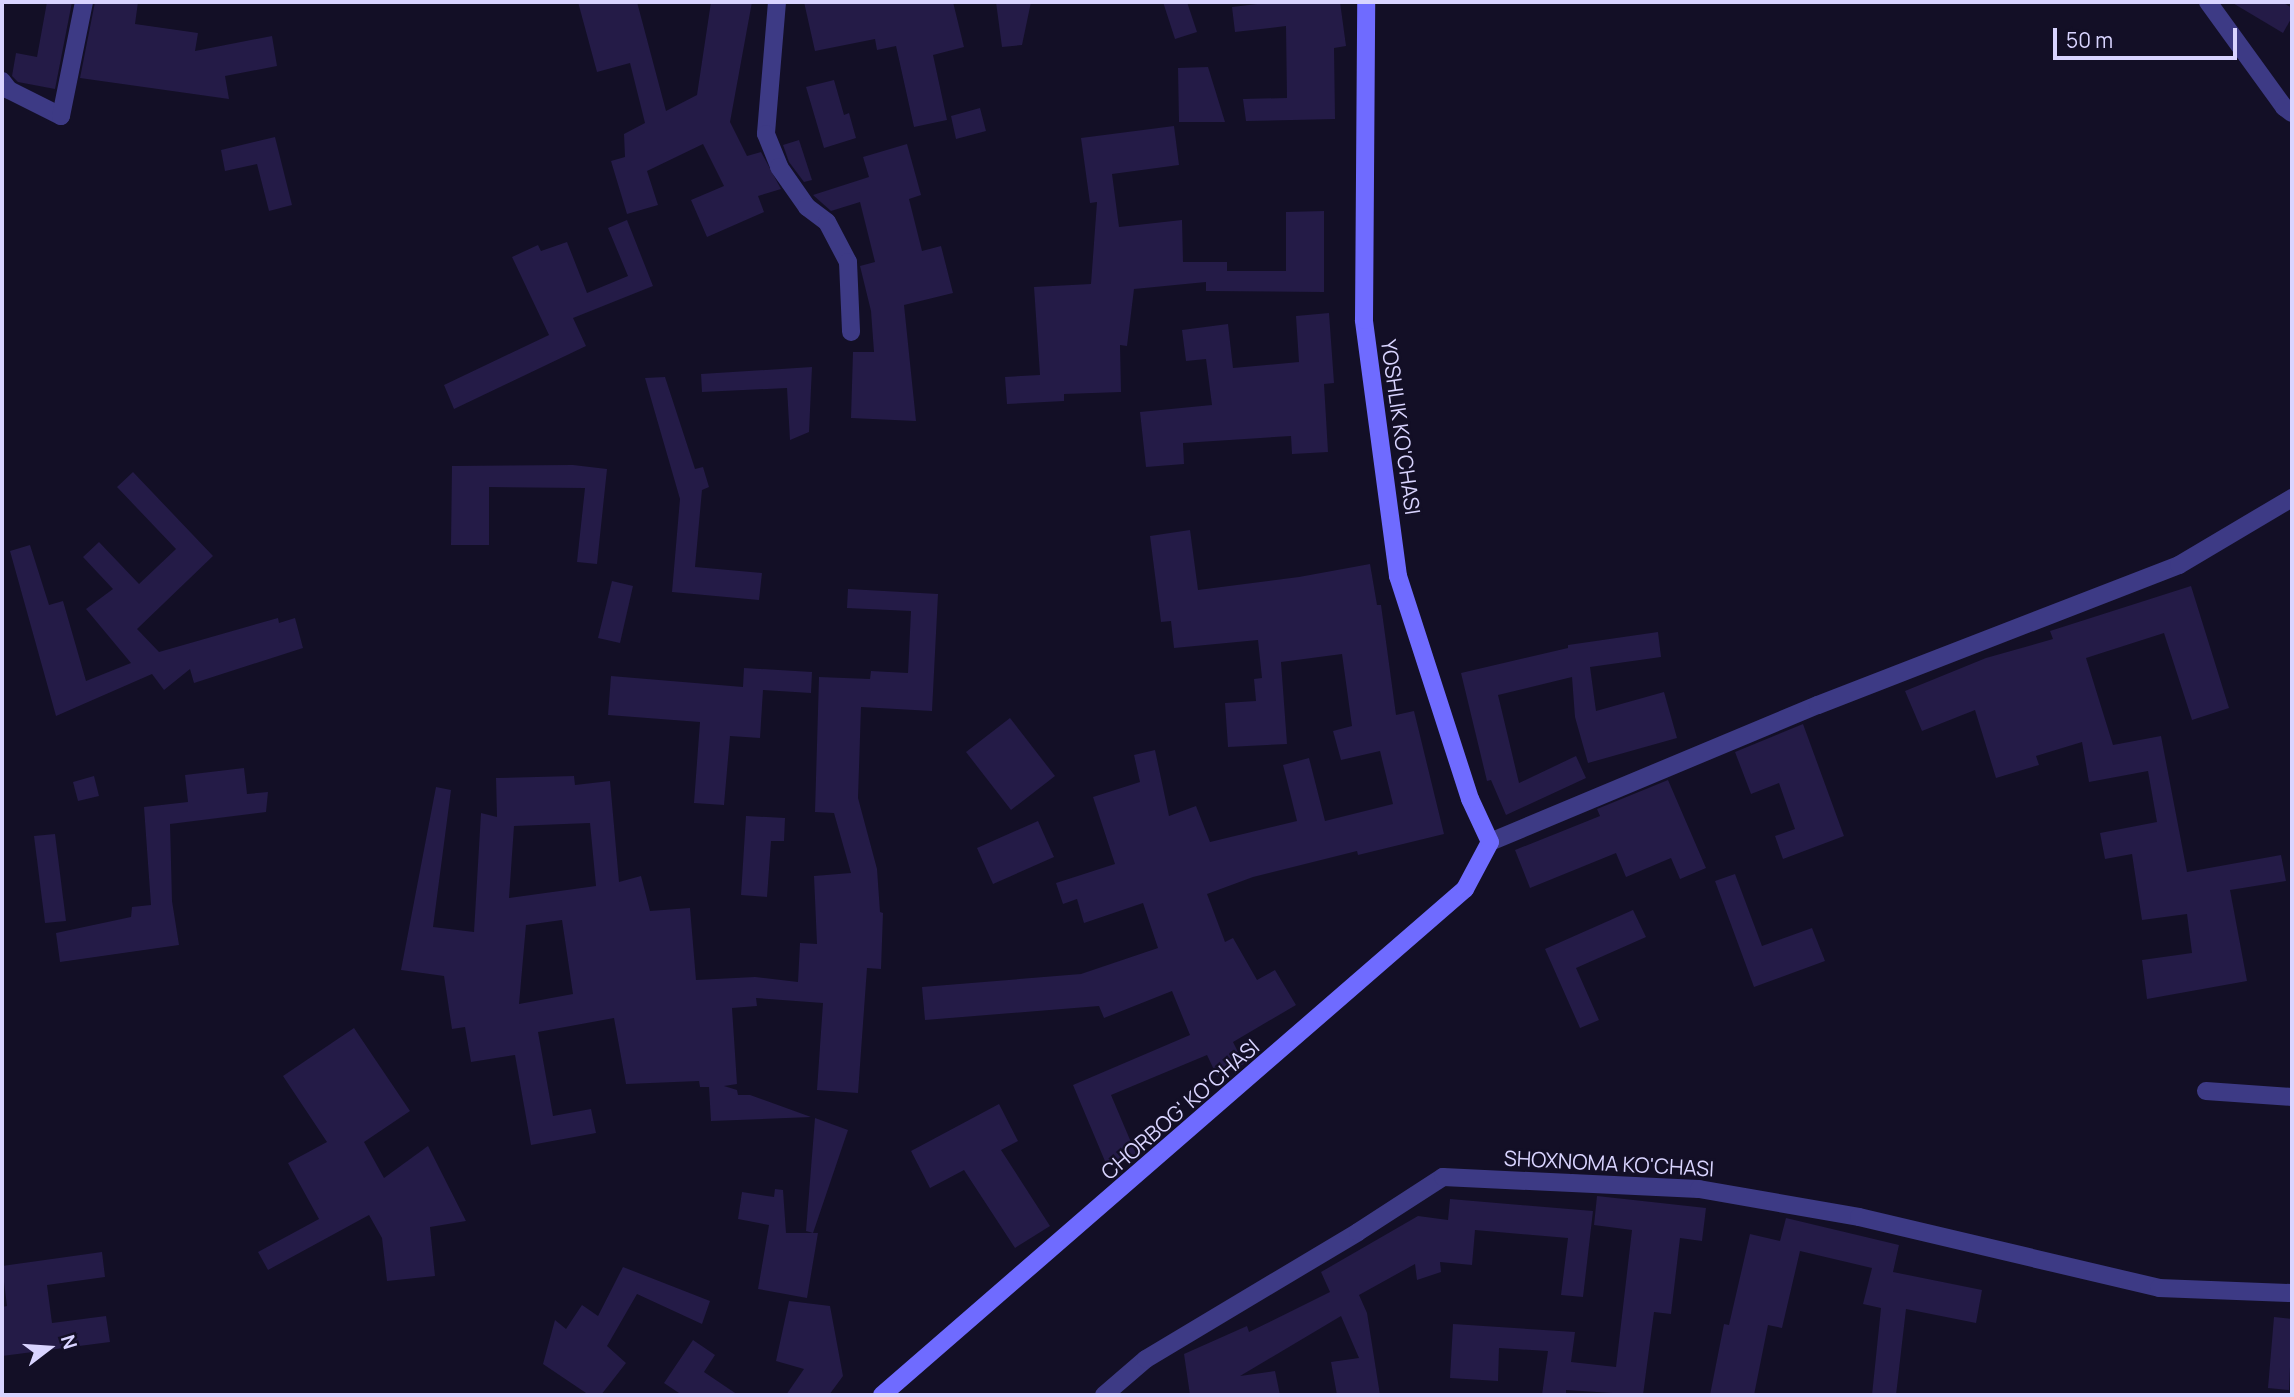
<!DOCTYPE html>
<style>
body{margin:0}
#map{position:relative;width:2294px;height:1397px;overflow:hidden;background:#130f26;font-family:Manrope,sans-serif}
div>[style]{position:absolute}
.building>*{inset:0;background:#241b47}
.street>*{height:18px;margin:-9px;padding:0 9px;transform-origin:9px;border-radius:9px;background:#3d3a85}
.secondary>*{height:18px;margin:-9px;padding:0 9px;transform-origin:9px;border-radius:9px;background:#6f6bff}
span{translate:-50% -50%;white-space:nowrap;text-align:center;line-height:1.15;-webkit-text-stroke:5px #130f26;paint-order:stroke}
.street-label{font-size:21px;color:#d9d4ff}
.frame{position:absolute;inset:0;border:4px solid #d9d4ff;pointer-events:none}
.north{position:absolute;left:14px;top:1313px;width:70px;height:70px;-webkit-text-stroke:5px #130f26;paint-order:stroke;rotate:73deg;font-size:19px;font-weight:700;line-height:28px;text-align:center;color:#d9d4ff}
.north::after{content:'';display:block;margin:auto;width:24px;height:32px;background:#d9d4ff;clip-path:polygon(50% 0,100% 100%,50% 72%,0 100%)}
.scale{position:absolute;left:2053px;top:28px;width:184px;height:32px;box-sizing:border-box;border:4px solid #d9d4ff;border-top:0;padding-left:9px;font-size:21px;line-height:24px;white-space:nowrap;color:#d9d4ff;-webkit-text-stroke:5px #130f26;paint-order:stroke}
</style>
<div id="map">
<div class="building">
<div style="clip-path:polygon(47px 2px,72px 2px,55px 89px,18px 82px,12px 76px,16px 53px,37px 57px)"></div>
<div style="clip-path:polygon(95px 2px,138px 2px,135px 24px,198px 33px,195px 51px,272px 36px,277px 66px,225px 76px,229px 99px,80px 78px)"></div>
<div style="clip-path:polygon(578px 2px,637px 2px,666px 111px,697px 95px,711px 2px,752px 2px,730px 122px,747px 156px,761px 152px,781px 189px,758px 196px,764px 212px,707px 237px,691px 200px,724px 186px,703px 144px,647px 171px,658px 205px,627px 214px,611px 161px,625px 157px,624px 134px,645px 123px,630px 63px,597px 72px)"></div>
<div style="clip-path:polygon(804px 2px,953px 2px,964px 47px,933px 55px,947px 120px,914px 127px,896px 46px,877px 50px,875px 39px,815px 51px)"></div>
<div style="clip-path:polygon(996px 2px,1031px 2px,1022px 45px,1002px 47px)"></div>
<div style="clip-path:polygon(1163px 2px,1187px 2px,1197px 32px,1175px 39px)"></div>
<div style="clip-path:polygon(1275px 2px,1340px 2px,1346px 46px,1334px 48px,1335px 119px,1246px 121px,1243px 99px,1287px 98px,1286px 26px,1235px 32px,1232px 7px)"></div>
<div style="clip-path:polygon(2231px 2px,2282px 2px,2292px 8px,2292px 17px,2283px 33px)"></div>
<div style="clip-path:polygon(1208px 67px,1225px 122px,1179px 122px,1178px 68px)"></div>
<div style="clip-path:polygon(834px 80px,844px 115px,849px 113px,856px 138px,824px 148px,806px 87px)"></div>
<div style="clip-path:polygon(980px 108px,986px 131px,956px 139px,951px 116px)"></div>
<div style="clip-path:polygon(1174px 126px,1179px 165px,1112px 174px,1119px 227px,1182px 220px,1183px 262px,1227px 262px,1227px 271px,1286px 271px,1286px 212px,1324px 211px,1324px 292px,1206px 291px,1206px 282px,1134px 289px,1127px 346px,1120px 345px,1121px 392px,1064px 394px,1064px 401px,1007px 404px,1005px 377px,1040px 375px,1034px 287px,1091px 284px,1097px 202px,1090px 203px,1081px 138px)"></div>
<div style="clip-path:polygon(275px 137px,292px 205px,269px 211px,257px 164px,225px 171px,221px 150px)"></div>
<div style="clip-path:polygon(799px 140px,812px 180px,804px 182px,789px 162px,783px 145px)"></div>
<div style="clip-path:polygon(907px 144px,921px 195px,909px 199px,922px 251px,941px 246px,953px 293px,904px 305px,916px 421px,851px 418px,853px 352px,874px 352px,871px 311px,860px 266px,875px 262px,860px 202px,831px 211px,813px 195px,869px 177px,863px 157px)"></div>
<div style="clip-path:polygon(627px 220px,653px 286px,573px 318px,586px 346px,454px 409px,444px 385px,549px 335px,512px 257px,538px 245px,541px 251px,567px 242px,587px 293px,628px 276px,608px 228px)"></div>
<div style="clip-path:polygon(1329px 313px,1334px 383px,1324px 384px,1328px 452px,1292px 454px,1291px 436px,1183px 443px,1184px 464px,1146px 467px,1140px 412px,1212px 405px,1206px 359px,1186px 361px,1182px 330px,1228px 324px,1233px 368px,1299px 362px,1296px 316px)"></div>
<div style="clip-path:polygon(812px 367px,809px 432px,790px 440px,787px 388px,702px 392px,701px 374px)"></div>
<div style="clip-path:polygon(665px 377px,695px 469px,703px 467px,709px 487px,702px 490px,695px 567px,762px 573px,759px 600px,672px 592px,680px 499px,645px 378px)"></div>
<div style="clip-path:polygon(573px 465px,607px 469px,597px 564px,577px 562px,585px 488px,489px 487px,489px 545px,451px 545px,452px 466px)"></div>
<div style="clip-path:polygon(133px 472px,213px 556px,137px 629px,159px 652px,278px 618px,279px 623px,295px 618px,303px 648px,194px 683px,190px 669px,164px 690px,152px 674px,56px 716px,10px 551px,30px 545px,49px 605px,63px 601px,86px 681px,131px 663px,86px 609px,113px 589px,83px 557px,99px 542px,139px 584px,176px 549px,117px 487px)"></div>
<div style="clip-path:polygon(1190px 530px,1198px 590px,1299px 577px,1370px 564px,1377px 605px,1381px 605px,1396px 715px,1414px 711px,1444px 834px,1358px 855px,1357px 851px,1253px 877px,1207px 894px,1225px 942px,1233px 938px,1257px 980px,1275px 970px,1296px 1005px,1233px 1042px,1244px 1064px,1217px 1076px,1207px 1055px,1111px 1095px,1136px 1154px,1107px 1166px,1073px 1085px,1190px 1035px,1172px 991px,1104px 1018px,1099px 1006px,925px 1020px,922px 987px,1081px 974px,1158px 948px,1143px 903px,1084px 923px,1077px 899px,1063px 904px,1056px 883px,1115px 864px,1093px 797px,1140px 782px,1134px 755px,1155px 750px,1169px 816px,1196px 806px,1210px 842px,1297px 821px,1283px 765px,1309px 758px,1325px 821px,1393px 804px,1380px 751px,1341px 760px,1333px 731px,1352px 726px,1342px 654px,1281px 662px,1287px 744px,1228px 747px,1225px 703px,1256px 701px,1254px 679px,1262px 678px,1258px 640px,1174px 648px,1171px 621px,1161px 622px,1150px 536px)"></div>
<div style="clip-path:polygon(612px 581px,633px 586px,620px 643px,598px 638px)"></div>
<div style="clip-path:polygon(2191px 586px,2229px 708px,2192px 720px,2164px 633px,2086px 658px,2113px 745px,2161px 736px,2187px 872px,2281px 855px,2286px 881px,2230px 890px,2247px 981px,2147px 999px,2142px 960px,2192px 953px,2187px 914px,2142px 920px,2132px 854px,2105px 859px,2100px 833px,2157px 822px,2148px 771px,2089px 782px,2082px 742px,2036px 756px,2039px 765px,1996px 778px,1975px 710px,1922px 731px,1905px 691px,1986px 658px,2053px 639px,2050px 631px)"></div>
<div style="clip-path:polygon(evenodd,848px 589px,938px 594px,932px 711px,861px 707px,858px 798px,877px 869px,880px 912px,883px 913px,881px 969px,867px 968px,858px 1093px,817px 1090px,823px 1003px,756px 998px,757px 1006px,732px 1008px,737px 1084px,724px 1086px,737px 1090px,738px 1095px,750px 1095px,811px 1117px,711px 1121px,709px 1087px,700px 1087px,699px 1081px,626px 1084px,614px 1018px,538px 1032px,553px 1116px,591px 1109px,596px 1133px,531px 1145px,515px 1055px,471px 1062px,465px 1027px,452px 1029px,444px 976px,401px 970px,436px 787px,451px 790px,433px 927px,474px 932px,481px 813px,497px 817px,496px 778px,574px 776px,575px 785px,610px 781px,619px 882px,641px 876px,650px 911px,690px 908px,696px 980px,755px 977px,798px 982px,800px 943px,817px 944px,814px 876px,851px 873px,834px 813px,815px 812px,819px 677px,870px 679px,871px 671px,908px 673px,911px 611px,847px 608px,848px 589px,590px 823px,596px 886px,509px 898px,514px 826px,590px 823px,848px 589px,562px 920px,573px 994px,519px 1004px,526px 925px,562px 920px)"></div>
<div style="clip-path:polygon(1658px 632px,1661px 657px,1590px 667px,1596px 711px,1664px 692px,1677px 738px,1588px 763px,1575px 717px,1572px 677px,1498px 695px,1519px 783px,1576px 756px,1586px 778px,1506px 815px,1491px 780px,1487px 781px,1461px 673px,1568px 648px,1568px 645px)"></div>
<div style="clip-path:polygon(744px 668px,812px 672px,811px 693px,763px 690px,760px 738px,730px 736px,724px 805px,694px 803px,700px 722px,608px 715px,611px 676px,743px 687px)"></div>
<div style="clip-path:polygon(1010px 718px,1055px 776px,1011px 810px,966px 752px)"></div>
<div style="clip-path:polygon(1803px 724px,1844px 836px,1783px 859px,1775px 836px,1795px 829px,1779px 783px,1751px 794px,1735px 752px)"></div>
<div style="clip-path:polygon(244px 768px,247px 794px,268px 792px,266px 812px,170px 824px,172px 901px,179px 945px,60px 962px,56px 933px,131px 917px,132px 907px,151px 905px,144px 807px,188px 802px,185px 775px)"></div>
<div style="clip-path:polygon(94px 776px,99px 796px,78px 801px,73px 782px)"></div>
<div style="clip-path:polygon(1668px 780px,1706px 868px,1680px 879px,1671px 858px,1626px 877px,1616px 853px,1530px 888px,1515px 850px,1600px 816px,1597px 809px)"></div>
<div style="clip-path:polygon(746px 816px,785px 818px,784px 841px,771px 841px,767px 897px,741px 895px)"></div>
<div style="clip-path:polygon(1038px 821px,1054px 857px,993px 884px,977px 848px)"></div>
<div style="clip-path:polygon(55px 834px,66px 921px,45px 923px,34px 836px)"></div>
<div style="clip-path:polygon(1735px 874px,1762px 946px,1812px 928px,1825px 961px,1754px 987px,1715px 881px)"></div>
<div style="clip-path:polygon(1633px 910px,1646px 937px,1576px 968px,1599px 1020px,1580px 1028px,1545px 949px)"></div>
<div style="clip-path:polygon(354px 1028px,410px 1111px,364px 1142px,384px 1178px,428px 1146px,466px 1221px,430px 1227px,435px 1276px,387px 1281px,382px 1238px,369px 1215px,268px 1270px,258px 1252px,319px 1219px,288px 1163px,327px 1142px,283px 1076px)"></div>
<div style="clip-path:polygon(999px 1104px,1018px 1141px,1001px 1150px,1050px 1226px,1015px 1248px,964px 1170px,930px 1188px,911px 1151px)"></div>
<div style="clip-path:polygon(815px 1118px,848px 1130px,813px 1233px,806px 1231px)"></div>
<div style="clip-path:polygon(775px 1189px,783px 1190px,786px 1233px,818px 1233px,807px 1298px,758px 1289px,769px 1225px,738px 1219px,742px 1192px,774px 1197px)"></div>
<div style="clip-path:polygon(1597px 1196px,1706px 1208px,1702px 1241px,1680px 1238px,1671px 1314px,1654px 1312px,1643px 1395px,1566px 1390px,1566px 1395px,1542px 1395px,1548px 1351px,1499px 1348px,1498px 1381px,1450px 1378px,1453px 1324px,1575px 1332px,1571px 1362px,1616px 1367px,1632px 1230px,1594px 1225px)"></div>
<div style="clip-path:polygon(1450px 1199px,1593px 1211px,1583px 1297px,1561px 1295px,1568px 1238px,1475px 1230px,1472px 1265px,1440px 1262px,1441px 1272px,1417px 1280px,1415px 1264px,1359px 1295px,1367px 1313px,1380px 1395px,1337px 1395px,1331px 1362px,1359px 1358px,1341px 1316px,1240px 1376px,1275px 1371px,1280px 1395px,1190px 1395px,1184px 1354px,1247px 1326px,1249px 1332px,1330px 1292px,1321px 1272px,1418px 1216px,1448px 1220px)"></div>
<div style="clip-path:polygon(1786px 1218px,1899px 1245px,1893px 1272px,1982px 1290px,1976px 1323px,1906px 1309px,1896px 1395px,1872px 1395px,1881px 1308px,1863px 1304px,1872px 1268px,1800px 1251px,1782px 1328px,1768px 1325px,1754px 1395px,1710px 1395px,1724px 1324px,1729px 1325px,1750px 1234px,1780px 1241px)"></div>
<div style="clip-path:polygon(102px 1252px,105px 1277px,47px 1285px,52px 1323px,106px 1316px,110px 1342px,2px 1356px,2px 1307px,7px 1306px,2px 1266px)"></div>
<div style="clip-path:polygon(623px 1267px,710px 1301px,702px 1324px,637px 1294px,607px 1346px,626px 1363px,601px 1395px,589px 1395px,543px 1364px,555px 1320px,566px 1329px,582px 1305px,598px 1316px)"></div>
<div style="clip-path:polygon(789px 1301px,830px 1306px,843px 1376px,829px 1395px,786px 1395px,804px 1369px,776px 1361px)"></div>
<div style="clip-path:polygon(2274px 1317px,2292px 1319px,2289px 1390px,2268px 1388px)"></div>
<div style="clip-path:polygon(693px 1340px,715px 1355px,704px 1372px,738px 1395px,682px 1395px,664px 1383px)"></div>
</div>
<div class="street">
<div style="left:777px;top:2px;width:132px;rotate:94.8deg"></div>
<div style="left:766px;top:134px;width:35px;rotate:68deg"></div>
<div style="left:779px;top:167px;width:49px;rotate:55deg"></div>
<div style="left:807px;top:207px;width:25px;rotate:37deg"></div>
<div style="left:827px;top:222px;width:45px;rotate:62.3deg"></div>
<div style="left:848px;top:262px;width:70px;rotate:87.5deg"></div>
<div style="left:2208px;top:2px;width:130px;rotate:54.1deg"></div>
<div style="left:2284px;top:107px;width:10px;rotate:37deg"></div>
<div style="left:2px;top:81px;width:11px;rotate:52deg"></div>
<div style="left:9px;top:90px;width:58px;rotate:26.6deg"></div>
<div style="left:61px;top:116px;width:116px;rotate:-78.6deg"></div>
<div style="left:1490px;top:842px;width:355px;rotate:-22.7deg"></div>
<div style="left:1818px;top:705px;width:387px;rotate:-21.2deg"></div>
<div style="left:2179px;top:565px;width:131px;rotate:-30.7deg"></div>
<div style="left:2206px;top:1091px;width:86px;rotate:4deg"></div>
<div style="left:1104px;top:1395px;width:55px;rotate:-40.6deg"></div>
<div style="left:1146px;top:1359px;width:247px;rotate:-30.9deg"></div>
<div style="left:1358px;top:1232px;width:101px;rotate:-32.9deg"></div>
<div style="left:1443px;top:1177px;width:256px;rotate:2.7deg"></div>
<div style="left:1699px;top:1189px;width:162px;rotate:9.9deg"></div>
<div style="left:1859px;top:1217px;width:308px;rotate:13.3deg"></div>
<div style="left:2159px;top:1288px;width:133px;rotate:2.2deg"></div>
</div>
<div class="secondary">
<div style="left:882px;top:1395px;width:772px;rotate:-40.96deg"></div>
<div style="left:1465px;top:889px;width:53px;rotate:-62deg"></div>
<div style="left:1490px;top:842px;width:47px;rotate:-114.9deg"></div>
<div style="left:1470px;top:799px;width:234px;rotate:-107.9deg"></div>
<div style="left:1398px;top:576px;width:258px;rotate:-97.6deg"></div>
<div style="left:1364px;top:320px;width:318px;rotate:-89.6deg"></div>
</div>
<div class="street-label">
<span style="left:1401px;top:427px;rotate:82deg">YOSHLIK KO'CHASI</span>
<span style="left:1180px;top:1109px;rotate:-41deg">CHORBOG' KO'CHASI</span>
<span style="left:1609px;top:1163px;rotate:3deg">SHOXNOMA KO'CHASI</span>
</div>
<div class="frame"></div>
<div class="north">N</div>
<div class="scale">50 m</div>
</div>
